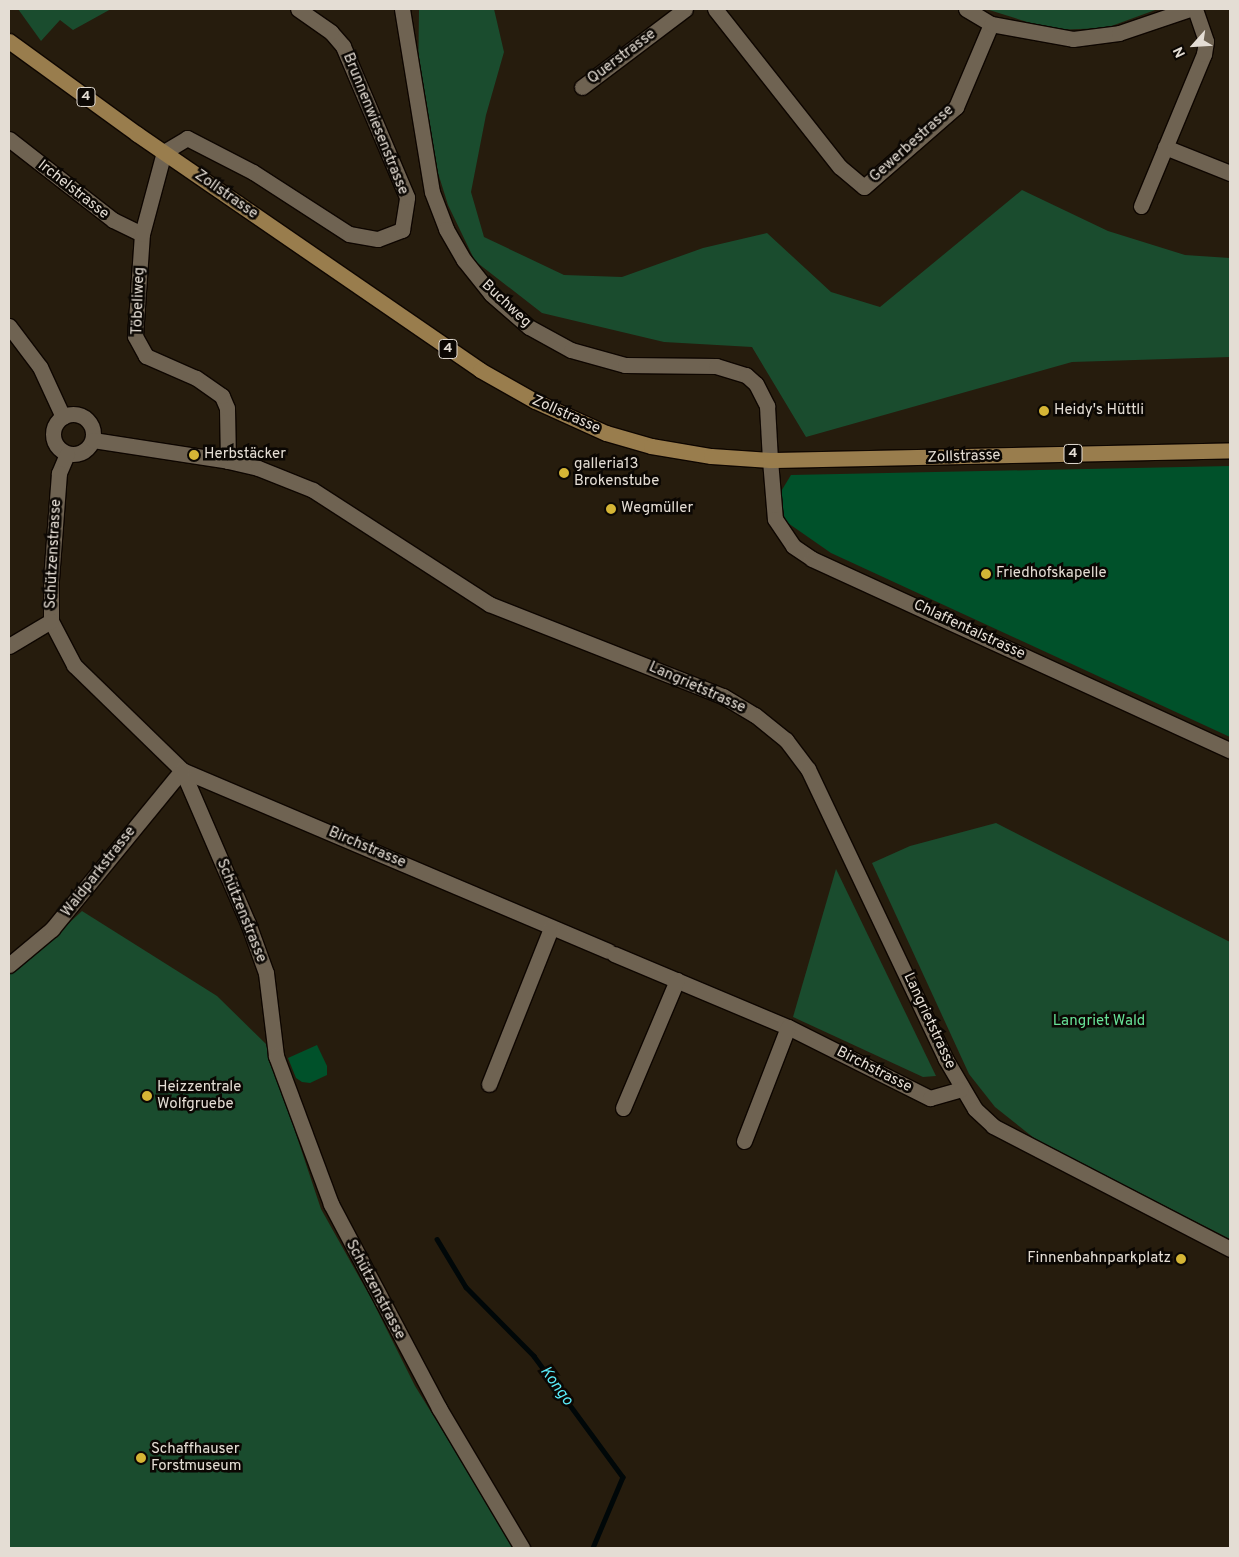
<!DOCTYPE html>
<meta charset="utf-8">
<style>
body{margin:0}
#map{position:relative;width:1239px;height:1557px;overflow:hidden;background:#261c0d;font-family:Overpass,sans-serif}
div>[style]{position:absolute}
.green>*{inset:0;background:#00512a}
.forest>*{inset:0;background:#1a4c2e}
.stream>*{height:4.5px;margin:-2.25px;padding:0 2.25px;transform-origin:2.25px;border-radius:2.25px;background:#000708}
.roads{filter:drop-shadow(1px 0 #0e0600) drop-shadow(-1px 0 #0e0600) drop-shadow(0 1px #0e0600) drop-shadow(0 -1px #0e0600)}
.minor>*{height:15px;margin:-7.5px;padding:0 7.5px;transform-origin:7.5px;border-radius:7.5px;background:#6f6352}
.minor>.ring{margin:-7.5px;padding:0;box-sizing:content-box;background:none;border:15px solid #6f6352;border-radius:50%}
.tertiary>*{height:15px;margin:-7.5px;padding:0 7.5px;transform-origin:7.5px;border-radius:7.5px;background:#6f6352}
.primary>*{height:15px;margin:-7.5px;padding:0 7.5px;transform-origin:7.5px;border-radius:7.5px;background:#997d4d}
.dots>*{width:14px;height:14px;translate:-50% -50%;box-sizing:border-box;border:2px solid #0b0703;border-radius:50%}
span{translate:-50% -50%;white-space:nowrap;text-align:center;line-height:1.15;-webkit-text-stroke:5px #0b0703;paint-order:stroke}
.shield-label span{padding:1px 4px;background:#0b0703;border:1px solid;border-radius:4px;-webkit-text-stroke-width:0}
.shield-label{font-size:14px;color:#e4ddd4;font-weight:700}
.street-label{font-size:15px;color:#e4ddd4}
.poi-label{font-size:15px;color:#e4ddd4}
.left{translate:0 -50%;text-align:left}
.right{translate:-100% -50%;text-align:right}
.park-label{font-size:15px;color:#67e297}
.water-label{font-size:16px;color:#59eaf7;font-style:italic}
.frame{position:absolute;inset:0;border:10px solid #e4ddd4;pointer-events:none}
.north{position:absolute;left:1169px;top:20px;width:50px;height:50px;-webkit-text-stroke:4px #0b0703;paint-order:stroke;rotate:244deg;font-size:14px;font-weight:700;line-height:20px;text-align:center;color:#e4ddd4}
.north::after{content:'';display:block;margin:auto;width:18px;height:22px;background:#e4ddd4;clip-path:polygon(50% 0,100% 100%,50% 72%,0 100%)}
</style>
<div id="map">
<div class="green">
<div style="clip-path:polygon(1230px 466px,1230px 737px,831px 553px,785px 521px,780px 493px,791px 475px)"></div>
<div style="clip-path:polygon(317px 1045px,327px 1066px,327px 1075px,310px 1083px,302px 1082px,296px 1078px,288px 1058px)"></div>
</div>
<div class="forest">
<div style="clip-path:polygon(18px 9px,111px 9px,73px 30px,60px 20px,41px 41px)"></div>
<div style="clip-path:polygon(419px 9px,494px 9px,504px 52px,486px 115px,471px 192px,484px 237px,564px 275px,622px 277px,703px 248px,767px 233px,831px 292px,880px 307px,1022px 190px,1108px 231px,1185px 255px,1230px 258px,1230px 357px,1072px 362px,806px 437px,752px 347px,664px 342px,542px 313px,475px 261px,448px 205px,424px 128px,418px 89px)"></div>
<div style="clip-path:polygon(986px 9px,1158px 9px,1106px 28px,1053px 30px)"></div>
<div style="clip-path:polygon(996px 823px,1230px 942px,1230px 1239px,1039px 1142px,995px 1107px,969px 1074px,872px 863px,910px 846px)"></div>
<div style="clip-path:polygon(836px 869px,936px 1076px,923px 1077px,793px 1017px)"></div>
<div style="clip-path:polygon(82px 911px,217px 996px,266px 1044px,321px 1209px,372px 1300px,415px 1386px,515px 1548px,9px 1548px,9px 971px,23px 965px)"></div>
</div>
<div class="stream">
<div style="left:437px;top:1239px;width:56px;rotate:58.9deg"></div>
<div style="left:466px;top:1287px;width:97px;rotate:45.4deg"></div>
<div style="left:534px;top:1356px;width:150px;rotate:53.7deg"></div>
<div style="left:623px;top:1477px;width:77px;rotate:112.9deg"></div>
</div>
<div class="roads">
<div class="minor">
<div style="left:715px;top:9px;width:201px;rotate:51.7deg"></div>
<div style="left:840px;top:167px;width:31px;rotate:40deg"></div>
<div style="left:864px;top:187px;width:122px;rotate:-41deg"></div>
<div style="left:956px;top:107px;width:90px;rotate:-67.1deg"></div>
<div style="left:966px;top:9px;width:29px;rotate:31deg"></div>
<div style="left:991px;top:24px;width:83px;rotate:10.4deg"></div>
<div style="left:1073px;top:39px;width:46px;rotate:-7.4deg"></div>
<div style="left:1119px;top:33px;width:75px;rotate:-18.7deg"></div>
<div style="left:582px;top:87px;width:129px;rotate:-37.1deg"></div>
<div style="left:9px;top:139px;width:132px;rotate:37.9deg"></div>
<div style="left:113px;top:220px;width:32px;rotate:26deg"></div>
<div style="left:1165px;top:147px;width:70px;rotate:21.8deg"></div>
<div style="left:1141px;top:206px;width:165px;rotate:-67.5deg"></div>
<div style="left:1204px;top:54px;width:13px;rotate:-81deg"></div>
<div style="left:1206px;top:41px;width:34px;rotate:-109deg"></div>
<div style="left:9px;top:326px;width:51px;rotate:52.9deg"></div>
<div style="left:40px;top:367px;width:55px;rotate:65.3deg"></div>
<div class="ring" style="left:53px;top:414px;width:25px;height:25px"></div>
<div style="left:93px;top:440px;width:137px;rotate:8.8deg"></div>
<div style="left:228px;top:461px;width:31px;rotate:13deg"></div>
<div style="left:258px;top:468px;width:59px;rotate:21.8deg"></div>
<div style="left:313px;top:490px;width:210px;rotate:32.9deg"></div>
<div style="left:489px;top:604px;width:251px;rotate:21.5deg"></div>
<div style="left:723px;top:696px;width:37px;rotate:31deg"></div>
<div style="left:755px;top:715px;width:40px;rotate:39deg"></div>
<div style="left:786px;top:740px;width:36px;rotate:53deg"></div>
<div style="left:808px;top:769px;width:320px;rotate:64.6deg"></div>
<div style="left:945px;top:1058px;width:59px;rotate:59.5deg"></div>
<div style="left:975px;top:1109px;width:25px;rotate:43deg"></div>
<div style="left:993px;top:1126px;width:267px;rotate:27.4deg"></div>
<div style="left:67px;top:454px;width:21px;rotate:113deg"></div>
<div style="left:59px;top:473px;width:106px;rotate:94.3deg"></div>
<div style="left:51px;top:579px;width:42px;rotate:90deg"></div>
<div style="left:51px;top:621px;width:50px;rotate:62.4deg"></div>
<div style="left:74px;top:665px;width:151px;rotate:44.2deg"></div>
<div style="left:182px;top:770px;width:167px;rotate:66.7deg"></div>
<div style="left:248px;top:923px;width:53px;rotate:70.2deg"></div>
<div style="left:266px;top:973px;width:84px;rotate:83.1deg"></div>
<div style="left:276px;top:1056px;width:158px;rotate:69.6deg"></div>
<div style="left:331px;top:1204px;width:231px;rotate:62.1deg"></div>
<div style="left:439px;top:1408px;width:163px;rotate:59.3deg"></div>
<div style="left:770px;top:460px;width:59px;rotate:85.2deg"></div>
<div style="left:775px;top:519px;width:32px;rotate:56deg"></div>
<div style="left:793px;top:546px;width:23px;rotate:34deg"></div>
<div style="left:812px;top:559px;width:460px;rotate:24.6deg"></div>
<div style="left:228px;top:461px;width:53px;rotate:-91.1deg"></div>
<div style="left:227px;top:408px;width:13px;rotate:-113deg"></div>
<div style="left:222px;top:396px;width:32px;rotate:-145deg"></div>
<div style="left:196px;top:378px;width:55px;rotate:-156.3deg"></div>
<div style="left:146px;top:356px;width:23px;rotate:-119deg"></div>
<div style="left:135px;top:336px;width:102px;rotate:-86.1deg"></div>
<div style="left:142px;top:234px;width:85px;rotate:-75deg"></div>
<div style="left:164px;top:152px;width:27px;rotate:-31deg"></div>
<div style="left:187px;top:138px;width:74px;rotate:27.3deg"></div>
<div style="left:253px;top:172px;width:114px;rotate:32.9deg"></div>
<div style="left:349px;top:234px;width:29px;rotate:10deg"></div>
<div style="left:378px;top:239px;width:26px;rotate:-21deg"></div>
<div style="left:402px;top:230px;width:33px;rotate:-81deg"></div>
<div style="left:407px;top:197px;width:164px;rotate:-113deg"></div>
<div style="left:343px;top:46px;width:18px;rotate:-131deg"></div>
<div style="left:331px;top:32px;width:40px;rotate:-145.1deg"></div>
<div style="left:9px;top:646px;width:49px;rotate:-30.8deg"></div>
<div style="left:182px;top:770px;width:463px;rotate:23deg"></div>
<div style="left:614px;top:954px;width:189px;rotate:22.8deg"></div>
<div style="left:788px;top:1027px;width:159px;rotate:26.6deg"></div>
<div style="left:930px;top:1098px;width:32px;rotate:-16deg"></div>
<div style="left:9px;top:965px;width:56px;rotate:-39.9deg"></div>
<div style="left:52px;top:929px;width:205px;rotate:-50.7deg"></div>
<div style="left:489px;top:1084px;width:168px;rotate:-68.3deg"></div>
<div style="left:623px;top:1108px;width:139px;rotate:-67.1deg"></div>
<div style="left:744px;top:1141px;width:122px;rotate:-68.9deg"></div>
</div>
<div class="tertiary">
<div style="left:402px;top:9px;width:185px;rotate:80.7deg"></div>
<div style="left:432px;top:192px;width:40px;rotate:69deg"></div>
<div style="left:446px;top:229px;width:36px;rotate:60deg"></div>
<div style="left:464px;top:260px;width:43px;rotate:51.5deg"></div>
<div style="left:491px;top:294px;width:50px;rotate:41deg"></div>
<div style="left:529px;top:327px;width:48px;rotate:28.7deg"></div>
<div style="left:571px;top:350px;width:56px;rotate:15.5deg"></div>
<div style="left:625px;top:365px;width:91px;rotate:0.6deg"></div>
<div style="left:716px;top:366px;width:31px;rotate:17deg"></div>
<div style="left:746px;top:375px;width:13px;rotate:42deg"></div>
<div style="left:756px;top:384px;width:25px;rotate:63deg"></div>
<div style="left:767px;top:406px;width:54px;rotate:86.8deg"></div>
</div>
<div class="primary">
<div style="left:9px;top:41px;width:158px;rotate:36deg"></div>
<div style="left:137px;top:134px;width:416px;rotate:34.5deg"></div>
<div style="left:480px;top:370px;width:63px;rotate:29.4deg"></div>
<div style="left:535px;top:401px;width:78px;rotate:24.3deg"></div>
<div style="left:606px;top:433px;width:47px;rotate:16.1deg"></div>
<div style="left:651px;top:446px;width:61px;rotate:9.5deg"></div>
<div style="left:711px;top:456px;width:59px;rotate:3.9deg"></div>
<div style="left:770px;top:460px;width:460px;rotate:-1.2deg"></div>
</div>
</div>
<div class="dots">
<div style="left:1044px;top:411px;background:#d5b535"></div>
<div style="left:194px;top:455px;background:#d5b535"></div>
<div style="left:564px;top:473px;background:#d5b535"></div>
<div style="left:611px;top:509px;background:#d5b535"></div>
<div style="left:986px;top:574px;background:#d5b535"></div>
<div style="left:147px;top:1096px;background:#d5b535"></div>
<div style="left:1181px;top:1259px;background:#d5b535"></div>
<div style="left:141px;top:1458px;background:#d5b535"></div>
</div>
<div class="shield-label">
<span style="left:86px;top:97px">4</span>
<span style="left:448px;top:349px">4</span>
<span style="left:1073px;top:454px">4</span>
</div>
<div class="street-label">
<span style="left:622px;top:57px;rotate:-37deg">Querstrasse</span>
<span style="left:375px;top:124px;rotate:68deg">Brunnenwiesenstrasse</span>
<span style="left:912px;top:144px;rotate:-42deg">Gewerbestrasse</span>
<span style="left:73px;top:190px;rotate:38deg">Irchelstrasse</span>
<span style="left:226px;top:195px;rotate:35deg">Zollstrasse</span>
<span style="left:139px;top:301px;rotate:-88deg">Töbeliweg</span>
<span style="left:506px;top:304px;rotate:43deg">Buchweg</span>
<span style="left:566px;top:415px;rotate:24deg">Zollstrasse</span>
<span style="left:964px;top:457px;rotate:-2deg">Zollstrasse</span>
<span style="left:54px;top:554px;rotate:-87deg">Schützenstrasse</span>
<span style="left:969px;top:630px;rotate:25deg">Chlaffentalstrasse</span>
<span style="left:697px;top:688px;rotate:24deg">Langrietstrasse</span>
<span style="left:367px;top:848px;rotate:23deg">Birchstrasse</span>
<span style="left:99px;top:872px;rotate:-52deg">Waldparkstrasse</span>
<span style="left:241px;top:911px;rotate:68deg">Schützenstrasse</span>
<span style="left:929px;top:1021px;rotate:65deg">Langrietstrasse</span>
<span style="left:874px;top:1070px;rotate:27deg">Birchstrasse</span>
<span style="left:375px;top:1290px;rotate:62deg">Schützenstrasse</span>
</div>
<div class="poi-label">
<span class="left" style="left:1054px;top:411px">Heidy's Hüttli</span>
<span class="left" style="left:204px;top:455px">Herbstäcker</span>
<span class="left" style="left:574px;top:473px">galleria13<br>Brokenstube</span>
<span class="left" style="left:621px;top:509px">Wegmüller</span>
<span class="left" style="left:996px;top:574px">Friedhofskapelle</span>
<span class="left" style="left:157px;top:1096px">Heizzentrale<br>Wolfgruebe</span>
<span class="right" style="left:1171px;top:1259px">Finnenbahnparkplatz</span>
<span class="left" style="left:151px;top:1458px">Schaffhauser<br>Forstmuseum</span>
</div>
<div class="park-label">
<span style="left:1099px;top:1022px">Langriet Wald</span>
</div>
<div class="water-label">
<span style="left:556px;top:1386px;rotate:54deg">Kongo</span>
</div>
<div class="frame"></div>
<div class="north">N</div>
</div>
